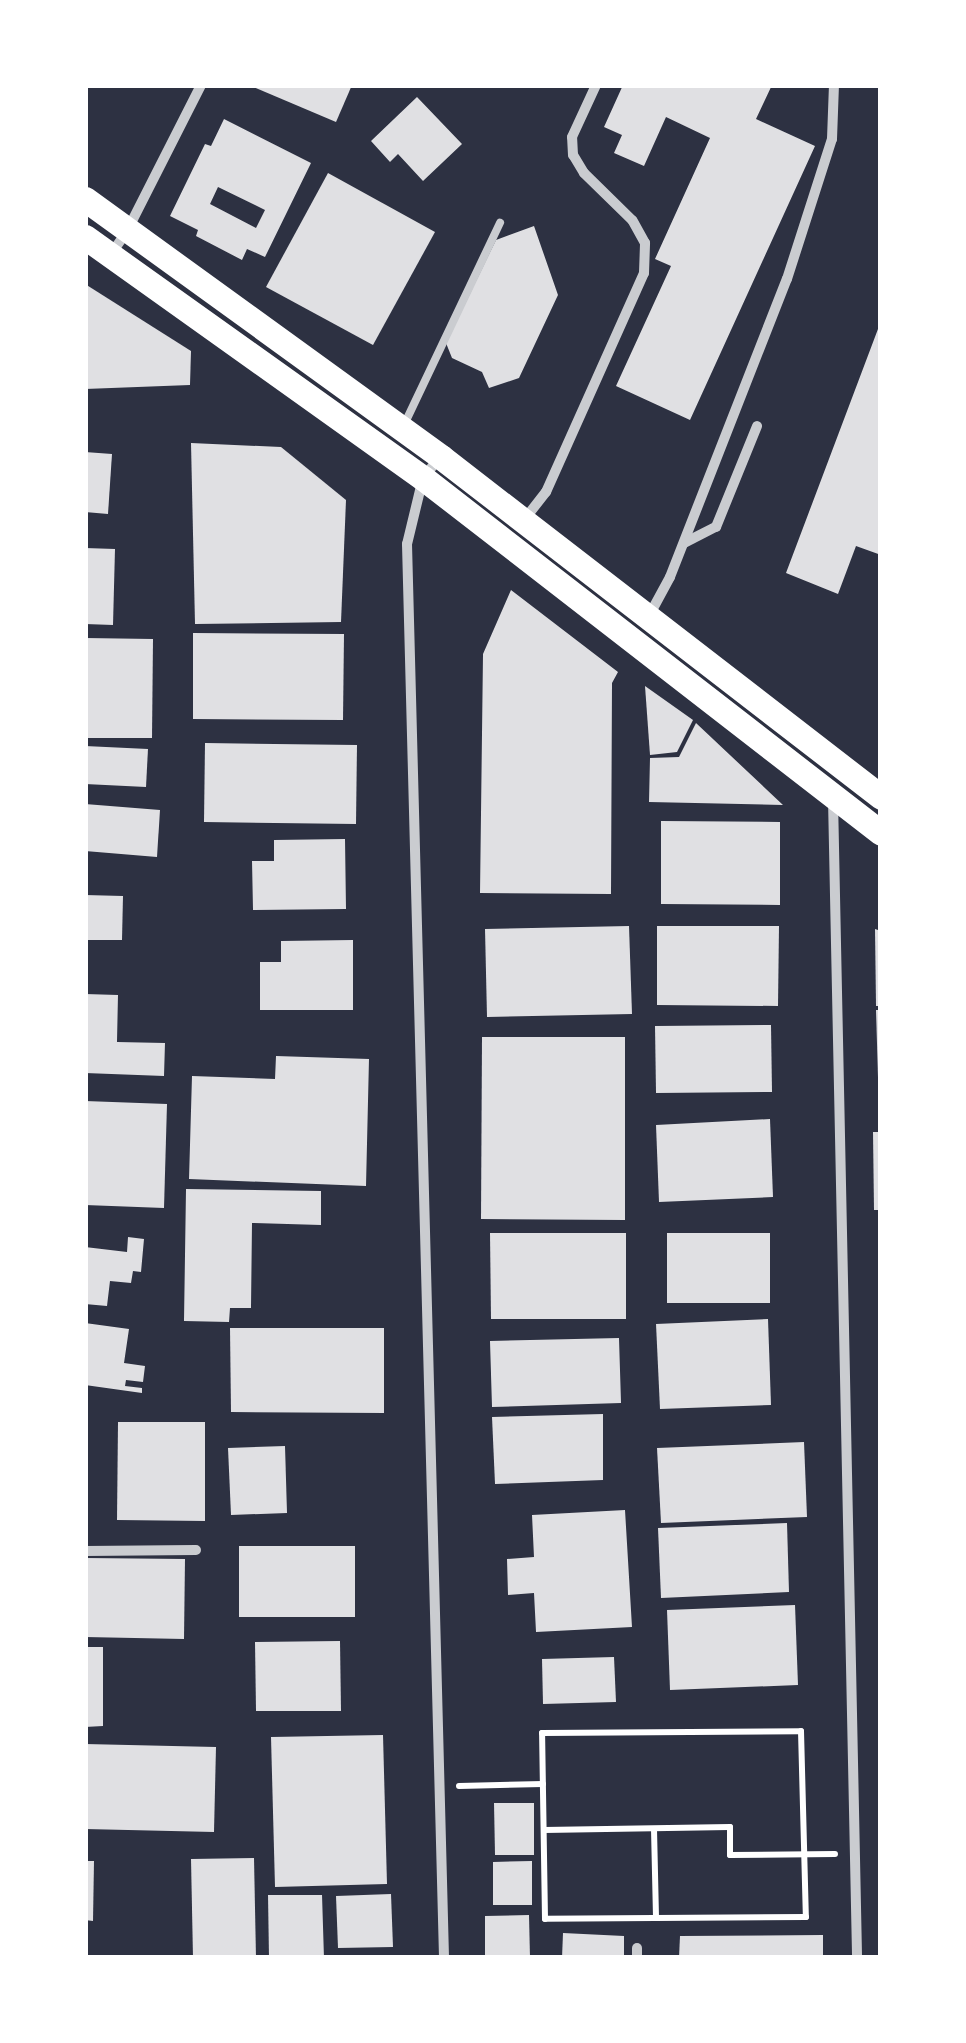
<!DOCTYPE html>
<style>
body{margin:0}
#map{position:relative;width:966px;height:2043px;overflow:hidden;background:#2d3142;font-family:Lato,sans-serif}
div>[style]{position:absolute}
.building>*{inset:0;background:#e0e0e3}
.path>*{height:6px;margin:-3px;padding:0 3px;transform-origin:3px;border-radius:3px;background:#fff}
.service>*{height:8px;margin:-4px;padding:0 4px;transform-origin:4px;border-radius:4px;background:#caccd0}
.minor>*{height:10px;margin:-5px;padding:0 5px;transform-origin:5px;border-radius:5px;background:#caccd0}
.primary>*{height:25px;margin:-12.5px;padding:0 12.5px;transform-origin:12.5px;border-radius:12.5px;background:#fff}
span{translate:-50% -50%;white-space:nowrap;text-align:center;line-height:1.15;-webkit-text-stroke:10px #fff;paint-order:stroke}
.frame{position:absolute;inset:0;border:88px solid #fff;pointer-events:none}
</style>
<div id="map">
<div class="building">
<div style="clip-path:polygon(249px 85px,352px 85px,336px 122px)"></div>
<div style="clip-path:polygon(623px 85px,772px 85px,756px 119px,815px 146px,690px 420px,616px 386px,671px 266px,655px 259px,710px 138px,666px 117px,644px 166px,614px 153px,622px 135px,604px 127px)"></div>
<div style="clip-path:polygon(417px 97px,462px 144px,423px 181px,398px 154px,390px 162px,371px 141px)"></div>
<div style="clip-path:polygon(evenodd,224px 119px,311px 163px,265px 257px,247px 249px,242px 260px,196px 236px,198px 230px,170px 216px,205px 144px,211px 146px,224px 119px,218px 187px,265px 210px,256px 228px,210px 204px,218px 187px)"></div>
<div style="clip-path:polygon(328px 173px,435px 232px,373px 345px,266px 287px)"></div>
<div style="clip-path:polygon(534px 226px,558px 295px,519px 378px,489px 388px,482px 372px,452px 358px,446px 343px,496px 240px)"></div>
<div style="clip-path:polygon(85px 284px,191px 351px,190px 385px,85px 389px)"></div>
<div style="clip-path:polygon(881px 321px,881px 555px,856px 546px,838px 594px,786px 573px)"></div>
<div style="clip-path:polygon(191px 443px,281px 447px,346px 500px,341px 622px,195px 624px)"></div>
<div style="clip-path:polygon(85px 452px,112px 454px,108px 514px,85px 512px)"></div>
<div style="clip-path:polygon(85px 548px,115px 549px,113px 625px,85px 624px)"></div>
<div style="clip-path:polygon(511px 590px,618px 672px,612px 683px,611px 894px,480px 893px,483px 654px)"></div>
<div style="clip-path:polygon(193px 633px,344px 634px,343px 720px,193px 719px)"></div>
<div style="clip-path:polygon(85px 638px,153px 639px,152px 738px,85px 738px)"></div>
<div style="clip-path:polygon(645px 686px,693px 720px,677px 752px,650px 755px)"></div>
<div style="clip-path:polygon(696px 723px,783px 805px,649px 802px,650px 758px,679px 757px)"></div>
<div style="clip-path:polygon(205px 743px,357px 745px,356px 824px,204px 822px)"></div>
<div style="clip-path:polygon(85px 746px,148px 749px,146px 787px,85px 784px)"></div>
<div style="clip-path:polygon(85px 804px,160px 810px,157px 857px,85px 851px)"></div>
<div style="clip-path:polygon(661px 821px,780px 822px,780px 905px,661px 904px)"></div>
<div style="clip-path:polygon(345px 839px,346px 909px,253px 910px,252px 861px,274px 861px,274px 840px)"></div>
<div style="clip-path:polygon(85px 895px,123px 896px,122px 940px,85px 940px)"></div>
<div style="clip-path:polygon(629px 926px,632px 1014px,487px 1017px,485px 929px)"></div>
<div style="clip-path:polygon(657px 926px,779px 926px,778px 1006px,657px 1005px)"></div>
<div style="clip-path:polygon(875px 929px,881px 931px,881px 1006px,876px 1006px)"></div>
<div style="clip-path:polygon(353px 940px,353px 1010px,260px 1010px,260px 962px,281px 962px,281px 941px)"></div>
<div style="clip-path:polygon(85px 994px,118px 995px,117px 1042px,165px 1043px,164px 1076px,85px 1073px)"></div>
<div style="clip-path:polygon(876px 1010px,881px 1010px,881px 1077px,878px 1077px)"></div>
<div style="clip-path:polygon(771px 1025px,772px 1092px,656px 1093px,655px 1026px)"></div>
<div style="clip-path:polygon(482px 1037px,625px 1037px,625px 1220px,481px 1219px)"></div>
<div style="clip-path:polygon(276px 1056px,369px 1059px,366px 1186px,189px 1179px,192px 1076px,275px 1079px)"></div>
<div style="clip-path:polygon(85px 1101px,167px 1104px,164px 1208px,85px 1205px)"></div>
<div style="clip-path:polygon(770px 1119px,773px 1197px,659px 1202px,656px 1125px)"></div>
<div style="clip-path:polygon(873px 1132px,881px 1132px,881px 1210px,874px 1210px)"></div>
<div style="clip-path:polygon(186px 1189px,321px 1191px,321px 1225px,252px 1223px,251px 1308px,230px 1308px,229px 1322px,184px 1321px)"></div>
<div style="clip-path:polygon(490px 1233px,626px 1233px,626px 1319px,491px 1319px)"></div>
<div style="clip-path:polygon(667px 1233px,770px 1233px,770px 1303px,667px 1303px)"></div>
<div style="clip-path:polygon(128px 1237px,144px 1239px,141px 1272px,133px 1271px,131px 1283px,110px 1281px,107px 1306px,85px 1304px,85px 1247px,127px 1252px)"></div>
<div style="clip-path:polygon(768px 1319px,771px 1405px,660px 1409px,656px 1324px)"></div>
<div style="clip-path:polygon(85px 1323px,129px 1329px,124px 1363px,145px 1366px,143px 1382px,126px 1380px,125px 1386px,142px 1388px,142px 1393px,85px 1385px)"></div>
<div style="clip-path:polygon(230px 1328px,384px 1328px,384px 1413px,231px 1412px)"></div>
<div style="clip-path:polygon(619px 1338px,621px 1403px,492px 1407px,490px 1341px)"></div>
<div style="clip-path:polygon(603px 1414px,603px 1480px,495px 1484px,492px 1417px)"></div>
<div style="clip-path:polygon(118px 1422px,205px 1422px,205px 1521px,117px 1520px)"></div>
<div style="clip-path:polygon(804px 1442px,807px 1517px,661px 1523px,657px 1448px)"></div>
<div style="clip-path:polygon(285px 1446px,287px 1513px,231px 1515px,228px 1448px)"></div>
<div style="clip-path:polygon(625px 1510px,632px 1627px,536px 1632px,534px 1593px,508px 1595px,507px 1559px,534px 1557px,532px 1515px)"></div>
<div style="clip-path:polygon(787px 1523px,789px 1592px,661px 1598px,658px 1528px)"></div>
<div style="clip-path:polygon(239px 1546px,355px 1546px,355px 1617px,239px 1617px)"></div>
<div style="clip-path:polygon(85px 1558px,185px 1559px,184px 1639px,85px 1637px)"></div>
<div style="clip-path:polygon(795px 1605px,798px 1685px,670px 1690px,667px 1610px)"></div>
<div style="clip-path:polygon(340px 1641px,341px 1711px,256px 1711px,255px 1642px)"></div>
<div style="clip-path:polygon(85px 1647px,103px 1647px,103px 1726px,85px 1727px)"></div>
<div style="clip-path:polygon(614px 1657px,616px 1702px,543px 1704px,542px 1659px)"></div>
<div style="clip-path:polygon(383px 1735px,387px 1884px,275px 1887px,271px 1737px)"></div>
<div style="clip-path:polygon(85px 1744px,216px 1747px,214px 1832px,85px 1829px)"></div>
<div style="clip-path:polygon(494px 1803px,534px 1803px,534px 1855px,495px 1855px)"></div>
<div style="clip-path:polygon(254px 1858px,256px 1958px,193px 1958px,191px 1859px)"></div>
<div style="clip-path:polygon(85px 1861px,94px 1861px,93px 1921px,85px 1920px)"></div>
<div style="clip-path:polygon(532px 1861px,532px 1905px,493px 1905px,493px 1862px)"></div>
<div style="clip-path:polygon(391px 1894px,393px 1947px,338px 1948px,336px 1896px)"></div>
<div style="clip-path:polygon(268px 1895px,322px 1895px,324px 1958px,269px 1958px)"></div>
<div style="clip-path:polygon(529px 1915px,530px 1958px,485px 1958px,485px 1916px)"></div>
<div style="clip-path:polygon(563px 1933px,624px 1936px,624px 1958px,562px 1958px)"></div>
<div style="clip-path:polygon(823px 1935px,823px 1958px,679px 1958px,680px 1936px)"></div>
</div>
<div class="path">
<div style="left:801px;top:1731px;width:186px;rotate:88.5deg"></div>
<div style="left:806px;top:1917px;width:261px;rotate:179.6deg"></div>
<div style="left:545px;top:1919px;width:186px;rotate:-90.9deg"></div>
<div style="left:542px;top:1733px;width:259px;rotate:-0.4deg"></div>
<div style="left:459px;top:1786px;width:84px;rotate:-1.4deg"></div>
<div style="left:654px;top:1829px;width:89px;rotate:88.7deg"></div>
<div style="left:544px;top:1830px;width:186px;rotate:-0.9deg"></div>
<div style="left:730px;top:1827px;width:28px;rotate:90deg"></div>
<div style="left:730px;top:1855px;width:105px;rotate:-0.5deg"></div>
</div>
<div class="service">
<div style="left:404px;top:425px;width:224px;rotate:-64.6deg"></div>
</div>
<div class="minor">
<div style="left:111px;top:254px;width:28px;rotate:-55deg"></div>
<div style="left:127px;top:231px;width:164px;rotate:-63.1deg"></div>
<div style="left:440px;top:457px;width:27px;rotate:129deg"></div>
<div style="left:423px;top:478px;width:68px;rotate:103.6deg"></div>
<div style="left:407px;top:544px;width:1414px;rotate:88.5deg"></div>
<div style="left:524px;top:520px;width:36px;rotate:-52deg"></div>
<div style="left:546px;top:492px;width:240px;rotate:-65.9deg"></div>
<div style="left:644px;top:273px;width:30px;rotate:-88deg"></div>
<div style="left:645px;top:243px;width:26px;rotate:-119deg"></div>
<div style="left:632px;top:220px;width:67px;rotate:-135.6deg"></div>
<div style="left:584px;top:173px;width:21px;rotate:-121deg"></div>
<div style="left:573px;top:155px;width:18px;rotate:-93deg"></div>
<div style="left:572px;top:137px;width:57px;rotate:-65.2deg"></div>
<div style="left:684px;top:543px;width:36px;rotate:-27deg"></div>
<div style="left:716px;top:527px;width:109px;rotate:-67.9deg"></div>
<div style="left:650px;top:614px;width:42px;rotate:-61.6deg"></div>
<div style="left:670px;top:577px;width:320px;rotate:-68.6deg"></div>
<div style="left:787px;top:279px;width:147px;rotate:-72.2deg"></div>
<div style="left:832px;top:139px;width:54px;rotate:-87.9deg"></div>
<div style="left:833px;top:799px;width:1159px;rotate:88.81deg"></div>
<div style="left:85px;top:1551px;width:111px;rotate:-0.5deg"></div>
<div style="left:637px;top:1958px;width:10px;rotate:-90deg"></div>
</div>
<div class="primary">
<div style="left:85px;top:199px;width:440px;rotate:35.9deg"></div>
<div style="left:441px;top:457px;width:556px;rotate:37.69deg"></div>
<div style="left:85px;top:237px;width:415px;rotate:35.5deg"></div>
<div style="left:423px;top:478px;width:579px;rotate:37.78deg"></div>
</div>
<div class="frame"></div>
</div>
